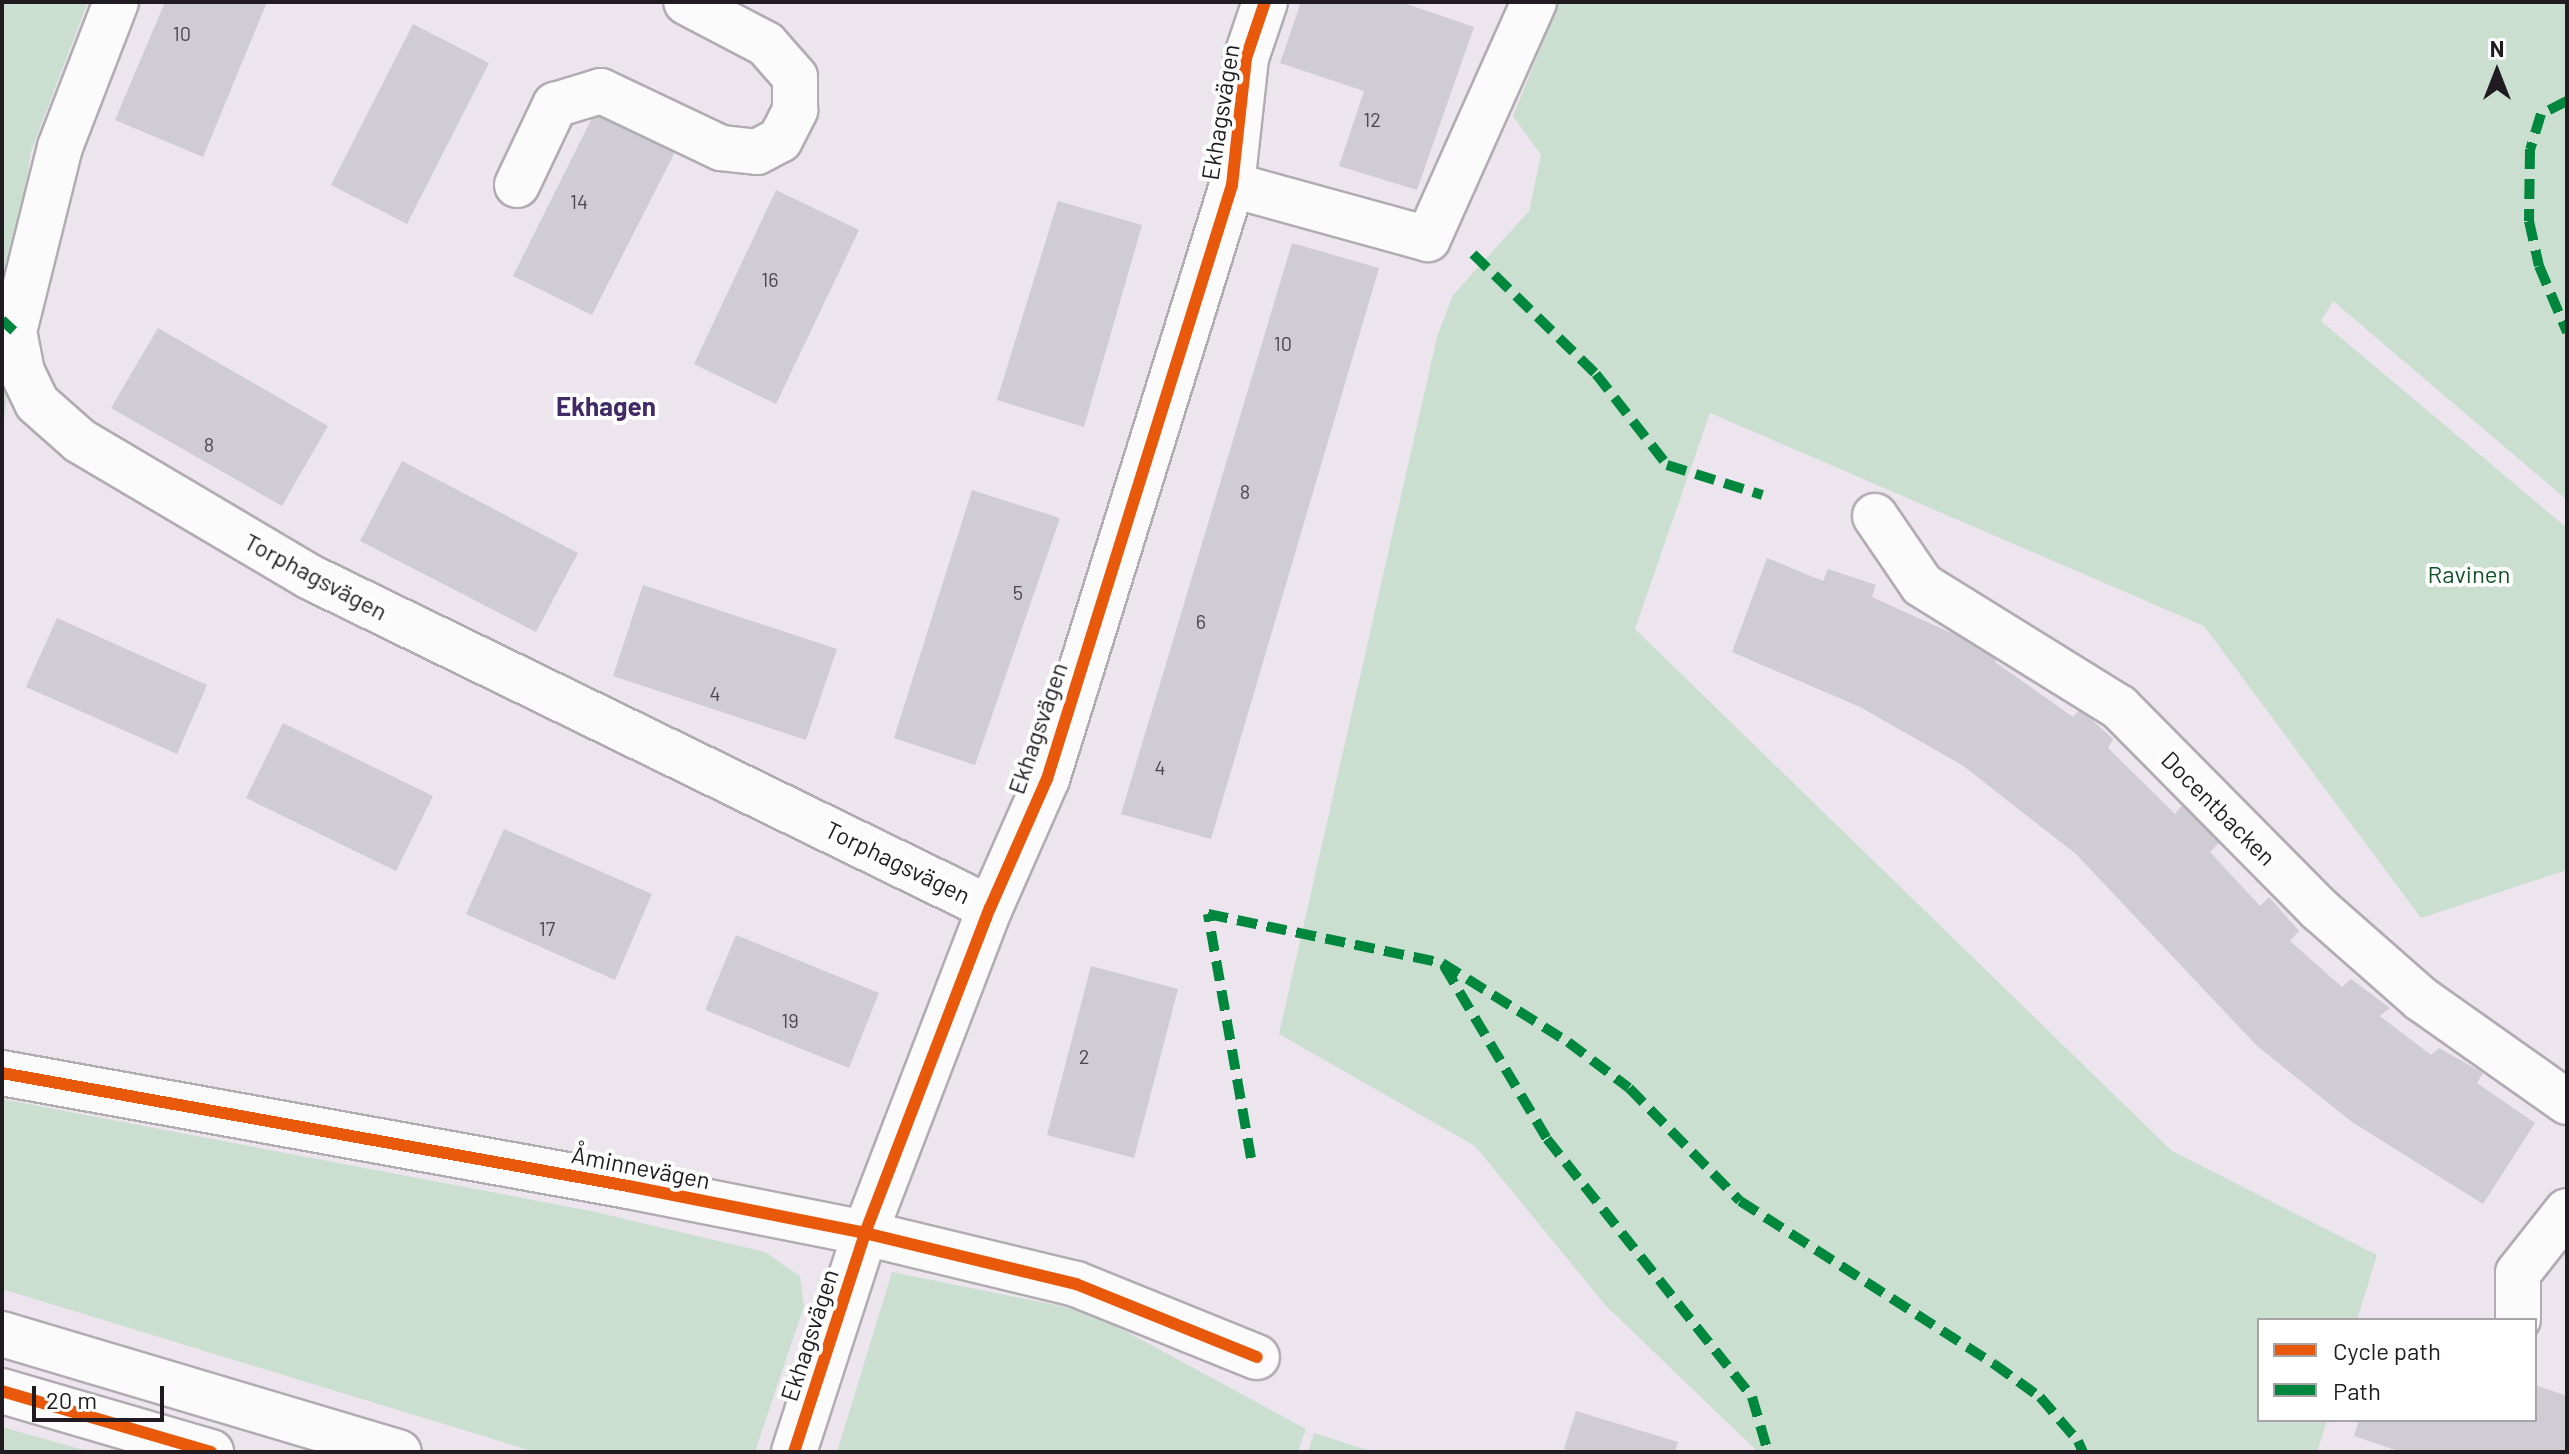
<!DOCTYPE html>
<meta charset="utf-8">
<style>
body{margin:0}
#map{position:relative;width:2569px;height:1454px;overflow:hidden;background:#ede5ee;font-family:Barlow,sans-serif}
div>[style]{position:absolute}
.green>*{inset:0;background:#cbdfd0}
.building>*{inset:0;background:#d0ccd4}
.roads{filter:drop-shadow(2px 0 #b1abb2) drop-shadow(-2px 0 #b1abb2) drop-shadow(0 2px #b1abb2) drop-shadow(0 -2px #b1abb2)}
.minor>*{height:44px;margin:-22px;padding:0 22px;transform-origin:22px;border-radius:22px;background:#fcfbfc}
.quiet>*{height:10px;margin-top:-5px;transform-origin:0;background:repeating-linear-gradient(90deg,#00873e 0 20px,transparent 0 30px)}
.cycleway>*{height:12px;margin:-6px;padding:0 6px;transform-origin:6px;border-radius:6px;background:#e8590c}
span{translate:-50% -50%;white-space:nowrap;text-align:center;line-height:1.15;-webkit-text-stroke:8px #fff;paint-order:stroke}
.number-label{font-size:20px;color:#4c474e}
.number-label span{-webkit-text-stroke-width:0}
.street-label{font-size:24px;color:#201b21}
.park-label{font-size:24px;color:#115326}
.neighbourhood-label{font-size:26px;color:#412a65;font-weight:700}
.frame{position:absolute;inset:0;border:4px solid #201b21;pointer-events:none}
.legend{position:absolute;left:2257px;top:1318px;width:280px;height:104px;box-sizing:border-box;background:#fff;border:2px solid #a6a4a6;margin:0;padding:10px 14px;list-style:none;font-size:24px;color:#201b21}
.legend li{display:flex;align-items:center;gap:16px;height:40px}
.legend b{width:40px;border:2px solid #a6a4a6}
.north{position:absolute;left:2457px;top:32px;width:80px;height:80px;-webkit-text-stroke:6px #fff;paint-order:stroke;rotate:0deg;font-size:22px;font-weight:700;line-height:32px;text-align:center;color:#201b21}
.north::after{content:'';display:block;margin:auto;width:28px;height:36px;background:#201b21;clip-path:polygon(50% 0,100% 100%,50% 72%,0 100%)}
.scale{position:absolute;left:32px;top:1386px;width:132px;height:36px;box-sizing:border-box;border:4px solid #201b21;border-top:0;padding-left:10px;font-size:24px;line-height:28px;white-space:nowrap;color:#201b21;-webkit-text-stroke:6px #fff;paint-order:stroke}
</style>
<div id="map">
<div class="green">
<div style="clip-path:polygon(2px 2px,88px 2px,30px 154px,2px 442px)"></div>
<div style="clip-path:polygon(1559px 2px,2567px 2px,2567px 500px,2333px 301px,2321px 321px,2567px 528px,2567px 870px,2421px 918px,2204px 626px,1710px 413px,1635px 629px,2172px 1151px,2377px 1255px,2357px 1320px,2259px 1320px,2259px 1420px,2327px 1420px,2317px 1452px,1758px 1452px,1606px 1306px,1475px 1146px,1279px 1034px,1437px 337px,1453px 295px,1529px 211px,1541px 155px,1513px 116px)"></div>
<div style="clip-path:polygon(2px 1099px,591px 1211px,765px 1252px,800px 1276px,804px 1306px,755px 1452px,535px 1452px,2px 1289px)"></div>
<div style="clip-path:polygon(892px 1272px,1090px 1312px,1306px 1429px,1298px 1452px,837px 1452px)"></div>
<div style="clip-path:polygon(2px 1427px,80px 1449px,89px 1452px,2px 1452px)"></div>
<div style="clip-path:polygon(1314px 1433px,1374px 1452px,1308px 1452px)"></div>
</div>
<div class="building">
<div style="clip-path:polygon(165px 2px,267px 2px,203px 157px,115px 120px)"></div>
<div style="clip-path:polygon(1301px 2px,1401px 2px,1474px 27px,1417px 190px,1339px 166px,1364px 91px,1280px 63px)"></div>
<div style="clip-path:polygon(413px 24px,489px 63px,407px 224px,331px 185px)"></div>
<div style="clip-path:polygon(595px 112px,675px 152px,592px 315px,513px 276px)"></div>
<div style="clip-path:polygon(776px 190px,859px 230px,776px 404px,694px 364px)"></div>
<div style="clip-path:polygon(1058px 201px,1142px 225px,1084px 427px,997px 400px)"></div>
<div style="clip-path:polygon(1292px 243px,1379px 268px,1211px 839px,1121px 814px)"></div>
<div style="clip-path:polygon(158px 328px,328px 426px,282px 506px,111px 408px)"></div>
<div style="clip-path:polygon(402px 461px,578px 553px,536px 632px,360px 541px)"></div>
<div style="clip-path:polygon(972px 490px,1060px 518px,975px 765px,894px 738px)"></div>
<div style="clip-path:polygon(1767px 558px,1823px 581px,1828px 569px,1876px 585px,1872px 597px,1949px 632px,1956px 627px,2001px 652px,1995px 662px,2073px 717px,2080px 709px,2113px 739px,2108px 748px,2175px 814px,2184px 803px,2220px 842px,2210px 852px,2260px 906px,2269px 897px,2299px 931px,2290px 941px,2342px 987px,2351px 979px,2390px 1008px,2380px 1016px,2431px 1055px,2439px 1048px,2483px 1073px,2477px 1083px,2535px 1123px,2483px 1204px,2352px 1122px,2257px 1046px,2076px 854px,1962px 765px,1860px 707px,1732px 652px)"></div>
<div style="clip-path:polygon(643px 585px,837px 649px,806px 740px,613px 676px)"></div>
<div style="clip-path:polygon(57px 618px,207px 685px,177px 754px,26px 687px)"></div>
<div style="clip-path:polygon(283px 723px,433px 796px,396px 871px,246px 798px)"></div>
<div style="clip-path:polygon(504px 829px,652px 894px,615px 980px,466px 914px)"></div>
<div style="clip-path:polygon(736px 935px,879px 993px,849px 1068px,705px 1010px)"></div>
<div style="clip-path:polygon(1091px 966px,1178px 989px,1134px 1158px,1047px 1135px)"></div>
<div style="clip-path:polygon(2535px 1385px,2567px 1396px,2567px 1452px,2401px 1452px,2354px 1436px,2359px 1420px,2535px 1420px)"></div>
<div style="clip-path:polygon(1576px 1411px,1678px 1442px,1675px 1452px,1575px 1452px,1564px 1449px)"></div>
</div>
<div class="roads">
<div class="minor">
<div style="left:116px;top:2px;width:155px;rotate:111.1deg"></div>
<div style="left:60px;top:147px;width:190px;rotate:104deg"></div>
<div style="left:14px;top:331px;width:42px;rotate:79deg"></div>
<div style="left:22px;top:372px;width:34px;rotate:64deg"></div>
<div style="left:37px;top:403px;width:57px;rotate:41.5deg"></div>
<div style="left:80px;top:441px;width:267px;rotate:30.6deg"></div>
<div style="left:310px;top:577px;width:756px;rotate:25.96deg"></div>
<div style="left:517px;top:185px;width:89px;rotate:-64.6deg"></div>
<div style="left:555px;top:105px;width:48px;rotate:-16.9deg"></div>
<div style="left:601px;top:91px;width:133px;rotate:25.4deg"></div>
<div style="left:721px;top:148px;width:36px;rotate:6deg"></div>
<div style="left:757px;top:152px;width:26px;rotate:-28deg"></div>
<div style="left:780px;top:140px;width:34px;rotate:-63deg"></div>
<div style="left:795px;top:110px;width:33px;rotate:-90deg"></div>
<div style="left:795px;top:77px;width:44px;rotate:-131.3deg"></div>
<div style="left:766px;top:44px;width:90px;rotate:-152.3deg"></div>
<div style="left:1232px;top:185px;width:203px;rotate:15.4deg"></div>
<div style="left:1428px;top:239px;width:260px;rotate:-65.9deg"></div>
<div style="left:1875px;top:516px;width:83px;rotate:55.7deg"></div>
<div style="left:1922px;top:585px;width:232px;rotate:31.8deg"></div>
<div style="left:2119px;top:707px;width:286px;rotate:45.3deg"></div>
<div style="left:2320px;top:910px;width:135px;rotate:41.4deg"></div>
<div style="left:2421px;top:999px;width:179px;rotate:35.2deg"></div>
<div style="left:2px;top:1073px;width:636px;rotate:10.23deg"></div>
<div style="left:628px;top:1186px;width:242px;rotate:11.2deg"></div>
<div style="left:865px;top:1233px;width:217px;rotate:13.6deg"></div>
<div style="left:1076px;top:1284px;width:195px;rotate:22deg"></div>
<div style="left:2518px;top:1319px;width:46px;rotate:-90deg"></div>
<div style="left:2518px;top:1273px;width:79px;rotate:-51.7deg"></div>
<div style="left:2px;top:1334px;width:414px;rotate:16.6deg"></div>
<div style="left:2px;top:1391px;width:218px;rotate:16.3deg"></div>
<div style="left:794px;top:1452px;width:230px;rotate:-72deg"></div>
<div style="left:865px;top:1233px;width:348px;rotate:-69deg"></div>
<div style="left:990px;top:908px;width:141px;rotate:-66.2deg"></div>
<div style="left:1047px;top:779px;width:622px;rotate:-72.7deg"></div>
<div style="left:1232px;top:185px;width:128px;rotate:-83.7deg"></div>
<div style="left:1246px;top:58px;width:59px;rotate:-71.3deg"></div>
</div>
</div>
<div class="quiet">
<div style="left:2567px;top:101px;width:29px;rotate:153deg"></div>
<div style="left:2541px;top:114px;width:37px;rotate:107deg"></div>
<div style="left:2530px;top:149px;width:72px;rotate:90.8deg"></div>
<div style="left:2529px;top:221px;width:46px;rotate:77.5deg"></div>
<div style="left:2539px;top:266px;width:72px;rotate:67deg"></div>
<div style="left:1473px;top:254px;width:172px;rotate:44.3deg"></div>
<div style="left:1596px;top:374px;width:115px;rotate:52deg"></div>
<div style="left:1667px;top:465px;width:100px;rotate:17.5deg"></div>
<div style="left:2px;top:320px;width:16px;rotate:43deg"></div>
<div style="left:1444px;top:966px;width:201px;rotate:59.2deg"></div>
<div style="left:1547px;top:1139px;width:330px;rotate:51.5deg"></div>
<div style="left:1752px;top:1397px;width:57px;rotate:73.8deg"></div>
<div style="left:1251px;top:1158px;width:248px;rotate:-100deg"></div>
<div style="left:1208px;top:914px;width:239px;rotate:11.8deg"></div>
<div style="left:1442px;top:963px;width:149px;rotate:32.1deg"></div>
<div style="left:1568px;top:1042px;width:76px;rotate:37deg"></div>
<div style="left:1629px;top:1088px;width:158px;rotate:45.5deg"></div>
<div style="left:1740px;top:1201px;width:302px;rotate:32.7deg"></div>
<div style="left:1994px;top:1364px;width:57px;rotate:35.7deg"></div>
<div style="left:2040px;top:1397px;width:58px;rotate:49.2deg"></div>
<div style="left:2078px;top:1441px;width:12px;rotate:66deg"></div>
</div>
<div class="cycleway">
<div style="left:2px;top:1073px;width:636px;rotate:10.23deg"></div>
<div style="left:628px;top:1186px;width:242px;rotate:11.2deg"></div>
<div style="left:865px;top:1233px;width:217px;rotate:13.6deg"></div>
<div style="left:1076px;top:1284px;width:195px;rotate:22deg"></div>
<div style="left:2px;top:1391px;width:218px;rotate:16.3deg"></div>
<div style="left:794px;top:1452px;width:230px;rotate:-72deg"></div>
<div style="left:865px;top:1233px;width:348px;rotate:-69deg"></div>
<div style="left:990px;top:908px;width:141px;rotate:-66.2deg"></div>
<div style="left:1047px;top:779px;width:622px;rotate:-72.7deg"></div>
<div style="left:1232px;top:185px;width:128px;rotate:-83.7deg"></div>
<div style="left:1246px;top:58px;width:59px;rotate:-71.3deg"></div>
</div>
<div class="number-label">
<span style="left:182px;top:33px">10</span>
<span style="left:1372px;top:119px">12</span>
<span style="left:579px;top:201px">14</span>
<span style="left:770px;top:279px">16</span>
<span style="left:1283px;top:343px">10</span>
<span style="left:209px;top:444px">8</span>
<span style="left:1245px;top:491px">8</span>
<span style="left:1018px;top:592px">5</span>
<span style="left:1201px;top:621px">6</span>
<span style="left:715px;top:693px">4</span>
<span style="left:1160px;top:767px">4</span>
<span style="left:547px;top:928px">17</span>
<span style="left:790px;top:1020px">19</span>
<span style="left:1084px;top:1056px">2</span>
</div>
<div class="street-label">
<span style="left:1220px;top:112px;rotate:-81deg">Ekhagsvägen</span>
<span style="left:316px;top:576px;rotate:28deg">Torphagsvägen</span>
<span style="left:1037px;top:728px;rotate:-71deg">Ekhagsvägen</span>
<span style="left:2219px;top:808px;rotate:45deg">Docentbacken</span>
<span style="left:898px;top:862px;rotate:26deg">Torphagsvägen</span>
<span style="left:641px;top:1167px;rotate:11deg">Åminnevägen</span>
<span style="left:809px;top:1335px;rotate:-72deg">Ekhagsvägen</span>
</div>
<div class="park-label">
<span style="left:2469px;top:574px">Ravinen</span>
</div>
<div class="neighbourhood-label">
<span style="left:606px;top:406px">Ekhagen</span>
</div>
<div class="frame"></div>
<ul class="legend">
<li><b style="height:10px;background:#e8590c"></b>Cycle path</li>
<li><b style="height:10px;background:#00873e"></b>Path</li>
</ul>
<div class="north">N</div>
<div class="scale">20 m</div>
</div>
